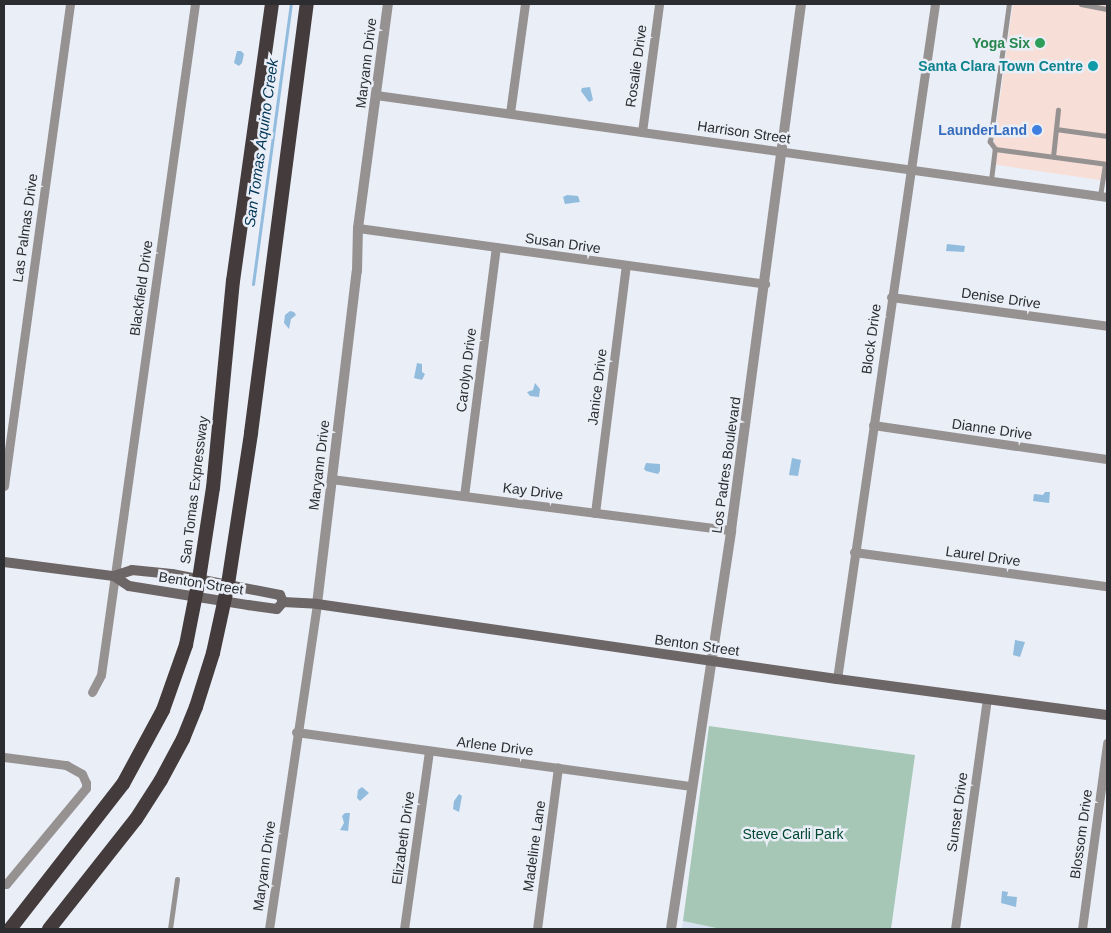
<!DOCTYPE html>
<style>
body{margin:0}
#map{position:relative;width:1111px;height:933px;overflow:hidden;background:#eaeef7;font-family:Helvetica,sans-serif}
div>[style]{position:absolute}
.commercial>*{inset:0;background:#f7ded6}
.built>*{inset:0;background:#d8e1f0}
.green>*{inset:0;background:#a6c7b6}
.water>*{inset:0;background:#92bcde}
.stream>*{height:3px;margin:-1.5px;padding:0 1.5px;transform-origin:1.5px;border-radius:1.5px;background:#92bcde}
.service>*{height:4.5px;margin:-2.25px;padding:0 2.25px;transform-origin:2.25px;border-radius:2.25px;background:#969292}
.minor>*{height:9px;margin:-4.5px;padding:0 4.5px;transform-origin:4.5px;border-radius:4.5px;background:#969292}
.tertiary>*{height:10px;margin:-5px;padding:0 5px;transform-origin:5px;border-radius:5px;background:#969292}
.secondary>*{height:10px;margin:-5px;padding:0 5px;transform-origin:5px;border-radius:5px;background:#6d6667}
.trunk>*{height:14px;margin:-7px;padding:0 7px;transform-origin:7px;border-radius:7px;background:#443c3c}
.dots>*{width:14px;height:14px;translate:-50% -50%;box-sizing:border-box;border:2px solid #eaeef7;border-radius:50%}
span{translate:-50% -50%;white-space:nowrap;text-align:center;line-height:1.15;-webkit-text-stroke:5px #eaeef7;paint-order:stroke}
.leisure-label{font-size:14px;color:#27864d;font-weight:700}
.right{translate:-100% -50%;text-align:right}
.street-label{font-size:14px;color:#2c2d31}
.culture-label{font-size:14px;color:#0d838f;font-weight:700}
.shop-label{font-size:14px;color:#366cbe;font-weight:700}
.park-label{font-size:14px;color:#024930}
.water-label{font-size:15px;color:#003656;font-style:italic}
.frame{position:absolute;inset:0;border:5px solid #2c2d31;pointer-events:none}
</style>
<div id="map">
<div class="commercial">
<div style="clip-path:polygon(1013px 4px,1107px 4px,1107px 181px,991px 164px)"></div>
</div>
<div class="built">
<div style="clip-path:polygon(683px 921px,716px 928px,735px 929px,682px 929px)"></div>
</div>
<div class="green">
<div style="clip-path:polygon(709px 726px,915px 755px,891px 929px,715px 929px,716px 928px,683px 921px)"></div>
</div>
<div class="water">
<div style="clip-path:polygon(237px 51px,241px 51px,244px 54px,242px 63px,239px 66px,234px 63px)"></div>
<div style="clip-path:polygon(590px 87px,593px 100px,589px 102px,581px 91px,582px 88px)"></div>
<div style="clip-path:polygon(567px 195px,578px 196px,580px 202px,565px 204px,563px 197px)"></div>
<div style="clip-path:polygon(947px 244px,965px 246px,964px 252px,946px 251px)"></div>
<div style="clip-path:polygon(290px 311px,294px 312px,296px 315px,291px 319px,289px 329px,284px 323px,285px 315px)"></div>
<div style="clip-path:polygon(417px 363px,422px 364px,422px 372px,425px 374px,422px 380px,414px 378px)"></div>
<div style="clip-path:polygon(535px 383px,540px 389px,539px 397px,530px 396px,527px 392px,533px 390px)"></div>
<div style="clip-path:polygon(792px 458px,801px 460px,798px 476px,789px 475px)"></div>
<div style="clip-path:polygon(646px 463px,660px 464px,660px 471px,658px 474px,646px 471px,644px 469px)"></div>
<div style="clip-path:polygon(1045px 492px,1050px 492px,1049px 503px,1033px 501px,1034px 494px,1043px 495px)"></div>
<div style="clip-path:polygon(1015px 640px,1025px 642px,1020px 657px,1013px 655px)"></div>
<div style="clip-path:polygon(362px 787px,369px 793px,360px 801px,357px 798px,358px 790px)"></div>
<div style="clip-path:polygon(459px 794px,462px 796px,459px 812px,453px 809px,454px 801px)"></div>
<div style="clip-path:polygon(345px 813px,350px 813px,348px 831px,340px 830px,344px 823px,342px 816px)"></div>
<div style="clip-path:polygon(1002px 891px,1008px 892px,1007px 896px,1017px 897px,1016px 907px,1001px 903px)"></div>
</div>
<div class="stream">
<div style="left:253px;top:284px;width:283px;rotate:-82.3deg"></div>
</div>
<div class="service">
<div style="left:1081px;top:4px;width:26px;rotate:11deg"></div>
<div style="left:1056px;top:129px;width:51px;rotate:7.8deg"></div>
<div style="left:995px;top:149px;width:113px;rotate:7.6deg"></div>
<div style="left:1053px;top:157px;width:47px;rotate:-83.9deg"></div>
<div style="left:991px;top:180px;width:31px;rotate:-83deg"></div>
<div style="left:995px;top:149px;width:9px;rotate:-126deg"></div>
<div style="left:990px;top:142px;width:139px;rotate:-82.2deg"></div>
<div style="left:1100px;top:196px;width:32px;rotate:-81deg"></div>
<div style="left:170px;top:929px;width:50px;rotate:-82deg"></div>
</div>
<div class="minor">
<div style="left:376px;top:95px;width:738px;rotate:7.94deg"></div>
<div style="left:510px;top:113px;width:110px;rotate:-82.2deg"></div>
<div style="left:642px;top:132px;width:129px;rotate:-82.4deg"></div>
<div style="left:358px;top:228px;width:411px;rotate:7.8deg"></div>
<div style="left:891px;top:297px;width:218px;rotate:7.6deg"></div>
<div style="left:873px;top:425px;width:236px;rotate:8.3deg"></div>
<div style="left:331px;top:479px;width:403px;rotate:7.3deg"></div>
<div style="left:4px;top:486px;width:486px;rotate:-82.2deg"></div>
<div style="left:464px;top:496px;width:251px;rotate:-82.7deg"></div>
<div style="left:595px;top:513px;width:250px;rotate:-82.9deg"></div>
<div style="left:854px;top:552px;width:255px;rotate:7.7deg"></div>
<div style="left:837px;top:679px;width:682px;rotate:-81.74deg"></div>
<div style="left:92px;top:692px;width:19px;rotate:-62deg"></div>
<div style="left:101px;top:675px;width:678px;rotate:-82.03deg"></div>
<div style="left:296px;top:732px;width:399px;rotate:7.8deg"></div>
<div style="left:4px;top:757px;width:63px;rotate:7.4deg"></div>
<div style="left:66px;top:765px;width:18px;rotate:29deg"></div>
<div style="left:82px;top:774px;width:10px;rotate:66deg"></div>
<div style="left:86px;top:783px;width:5px;rotate:90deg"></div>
<div style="left:86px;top:788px;width:125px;rotate:129.8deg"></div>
<div style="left:6px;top:884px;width:2px;rotate:-153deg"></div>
<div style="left:269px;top:929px;width:329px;rotate:-81.6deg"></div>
<div style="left:404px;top:929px;width:179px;rotate:-82deg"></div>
<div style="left:537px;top:929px;width:163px;rotate:-82.6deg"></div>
<div style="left:955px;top:929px;width:232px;rotate:-82.1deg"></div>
<div style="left:1082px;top:929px;width:188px;rotate:-82.3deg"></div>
</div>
<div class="tertiary">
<div style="left:317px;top:604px;width:335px;rotate:-83.2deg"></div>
<div style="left:357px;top:271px;width:43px;rotate:-88.7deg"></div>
<div style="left:358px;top:228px;width:226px;rotate:-82.4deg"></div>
<div style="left:671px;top:929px;width:403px;rotate:-81.4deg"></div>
<div style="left:731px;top:530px;width:531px;rotate:-82.42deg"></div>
</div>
<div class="secondary">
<div style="left:4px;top:562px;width:111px;rotate:7.3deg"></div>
<div style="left:114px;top:576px;width:18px;rotate:34deg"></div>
<div style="left:129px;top:586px;width:121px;rotate:9.1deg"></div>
<div style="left:248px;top:605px;width:29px;rotate:8deg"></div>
<div style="left:277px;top:609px;width:9px;rotate:-49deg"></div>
<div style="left:114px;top:576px;width:19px;rotate:-18deg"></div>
<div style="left:132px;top:570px;width:40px;rotate:5.7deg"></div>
<div style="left:172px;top:574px;width:110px;rotate:11deg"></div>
<div style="left:280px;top:595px;width:8px;rotate:67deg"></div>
<div style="left:283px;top:602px;width:34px;rotate:3deg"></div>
<div style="left:317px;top:604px;width:525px;rotate:8.21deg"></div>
<div style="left:837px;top:679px;width:272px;rotate:7.6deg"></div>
</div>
<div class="trunk">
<div style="left:10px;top:929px;width:184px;rotate:-52.1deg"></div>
<div style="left:123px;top:784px;width:84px;rotate:-61.6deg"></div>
<div style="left:163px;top:710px;width:69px;rotate:-70.5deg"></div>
<div style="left:186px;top:645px;width:67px;rotate:-78.9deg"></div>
<div style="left:199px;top:579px;width:92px;rotate:-81.3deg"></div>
<div style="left:213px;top:488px;width:208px;rotate:-84.5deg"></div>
<div style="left:233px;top:281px;width:280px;rotate:-82deg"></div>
<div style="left:49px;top:929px;width:140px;rotate:-51.7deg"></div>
<div style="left:136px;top:819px;width:46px;rotate:-57.3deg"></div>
<div style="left:161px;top:780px;width:47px;rotate:-61.8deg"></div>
<div style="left:183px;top:739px;width:35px;rotate:-68deg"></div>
<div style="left:196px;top:707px;width:57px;rotate:-72.5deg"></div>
<div style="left:213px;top:653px;width:71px;rotate:-77.7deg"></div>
<div style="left:228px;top:584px;width:153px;rotate:-81.3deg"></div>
<div style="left:251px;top:433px;width:433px;rotate:-82.6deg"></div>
</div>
<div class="dots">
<div style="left:1040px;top:43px;background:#2e9e5b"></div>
<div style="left:1093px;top:66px;background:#0f9aa8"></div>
<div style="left:1037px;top:130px;background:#3f7fe0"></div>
</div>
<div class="leisure-label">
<span class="right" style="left:1030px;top:43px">Yoga Six</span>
</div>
<div class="street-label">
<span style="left:366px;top:63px;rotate:-83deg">Maryann Drive</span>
<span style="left:636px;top:66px;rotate:-82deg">Rosalie Drive</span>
<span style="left:744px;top:132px;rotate:8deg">Harrison Street</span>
<span style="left:25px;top:228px;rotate:-82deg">Las Palmas Drive</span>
<span style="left:563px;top:243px;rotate:8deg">Susan Drive</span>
<span style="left:141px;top:288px;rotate:-82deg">Blackfield Drive</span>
<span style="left:1001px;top:298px;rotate:8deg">Denise Drive</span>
<span style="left:871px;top:339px;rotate:-82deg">Block Drive</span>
<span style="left:466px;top:370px;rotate:-83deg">Carolyn Drive</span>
<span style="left:597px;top:387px;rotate:-83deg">Janice Drive</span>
<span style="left:992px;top:429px;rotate:8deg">Dianne Drive</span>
<span style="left:319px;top:465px;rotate:-83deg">Maryann Drive</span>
<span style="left:726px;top:465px;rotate:-82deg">Los Padres Boulevard</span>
<span style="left:194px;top:490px;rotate:-83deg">San Tomas Expressway</span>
<span style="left:533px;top:491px;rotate:7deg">Kay Drive</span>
<span style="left:983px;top:556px;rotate:8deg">Laurel Drive</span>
<span style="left:201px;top:583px;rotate:9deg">Benton Street</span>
<span style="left:697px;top:645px;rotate:8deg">Benton Street</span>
<span style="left:495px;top:746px;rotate:7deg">Arlene Drive</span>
<span style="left:957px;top:812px;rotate:-82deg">Sunset Drive</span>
<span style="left:1081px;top:834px;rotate:-82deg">Blossom Drive</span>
<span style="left:403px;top:838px;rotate:-82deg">Elizabeth Drive</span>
<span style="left:534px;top:846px;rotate:-82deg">Madeline Lane</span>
<span style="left:264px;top:866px;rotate:-82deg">Maryann Drive</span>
</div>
<div class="culture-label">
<span class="right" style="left:1083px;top:66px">Santa Clara Town Centre</span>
</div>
<div class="shop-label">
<span class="right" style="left:1027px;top:130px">LaunderLand</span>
</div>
<div class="park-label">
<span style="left:793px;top:834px">Steve Carli Park</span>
</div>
<div class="water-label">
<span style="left:261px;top:143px;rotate:-82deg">San Tomas Aquino Creek</span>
</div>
<div class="frame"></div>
</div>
